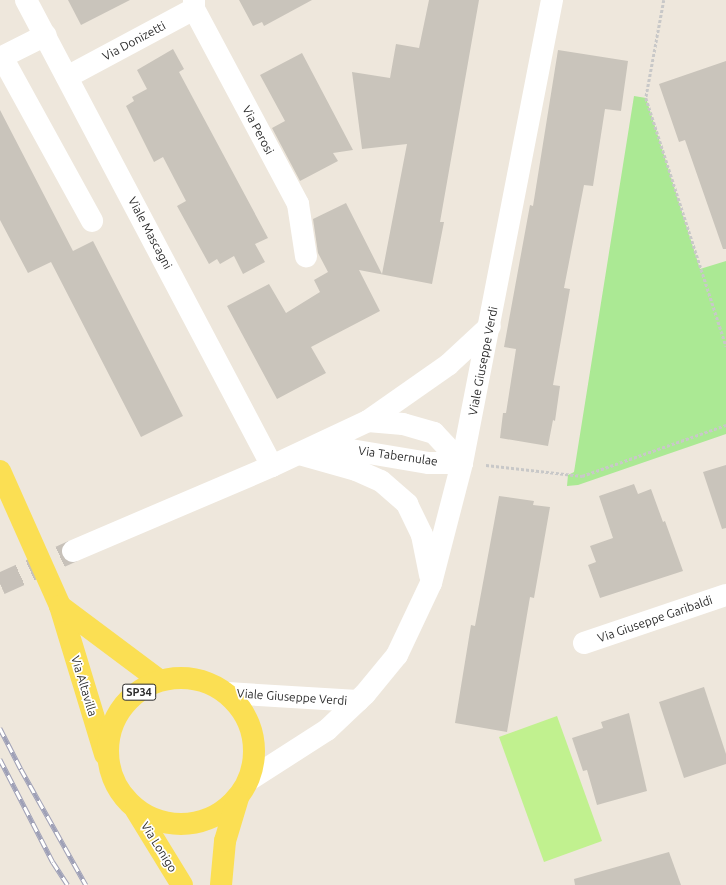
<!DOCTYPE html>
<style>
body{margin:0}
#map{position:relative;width:726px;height:885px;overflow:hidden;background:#eee7dc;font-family:Ubuntu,sans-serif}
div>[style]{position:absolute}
.green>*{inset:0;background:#abe994}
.pitch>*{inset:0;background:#c1f18f}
.building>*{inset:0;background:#c9c4bb}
.tertiary-tunnel>*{height:22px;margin-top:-11px;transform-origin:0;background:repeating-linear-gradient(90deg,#c7c1b9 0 22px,transparent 0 33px)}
.path>*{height:2.5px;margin-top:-1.25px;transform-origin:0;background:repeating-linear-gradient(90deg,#c8c8c8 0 3px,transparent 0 5px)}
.minor>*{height:22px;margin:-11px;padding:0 11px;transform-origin:11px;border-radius:11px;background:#fff}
.tertiary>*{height:22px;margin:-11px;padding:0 11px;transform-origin:11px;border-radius:11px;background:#fff}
.primary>*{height:22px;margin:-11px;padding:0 11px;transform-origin:11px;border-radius:11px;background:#fbdf53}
.primary>.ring{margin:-11px;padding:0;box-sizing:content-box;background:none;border:22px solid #fbdf53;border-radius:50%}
.rail>*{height:4.5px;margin-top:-2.25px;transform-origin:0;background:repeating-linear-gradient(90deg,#fff 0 9px,#9ea0b7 0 18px);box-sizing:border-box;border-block:1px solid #9ea0b7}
span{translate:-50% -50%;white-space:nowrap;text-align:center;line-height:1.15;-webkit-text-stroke:3.5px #fff;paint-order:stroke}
.shield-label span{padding:1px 3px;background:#fff;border:1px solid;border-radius:3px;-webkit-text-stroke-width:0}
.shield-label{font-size:11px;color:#2b2b2b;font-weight:700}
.street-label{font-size:12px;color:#2b2b2b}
</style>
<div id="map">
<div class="green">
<div style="clip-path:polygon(634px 96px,646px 98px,700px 269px,726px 261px,726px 434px,578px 485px,567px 486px,568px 475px,574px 472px)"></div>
</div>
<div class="pitch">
<div style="clip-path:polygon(557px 716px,602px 841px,544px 862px,499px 737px)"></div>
</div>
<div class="building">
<div style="clip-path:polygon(68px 0,130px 0,81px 25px)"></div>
<div style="clip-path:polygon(239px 0,312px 0,264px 26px,262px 22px,253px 26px)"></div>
<div style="clip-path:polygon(429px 0,479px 0,440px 222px,444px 222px,432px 284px,359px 270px,380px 311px,311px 347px,326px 373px,277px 399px,227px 306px,269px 284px,286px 313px,320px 292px,314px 280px,328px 272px,318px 253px,313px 219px,346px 203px,382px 274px,407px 144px,362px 149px,352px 72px,390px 78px,396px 44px,419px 48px)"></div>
<div style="clip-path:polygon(173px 49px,184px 69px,179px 72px,268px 238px,255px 244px,265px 262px,243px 274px,234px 256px,220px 264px,217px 259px,209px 264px,177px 206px,186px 201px,163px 157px,154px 162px,126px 106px,134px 101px,132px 97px,147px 89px,137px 70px)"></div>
<div style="clip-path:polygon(558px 50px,628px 61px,621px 111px,605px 109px,593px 186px,584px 185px,564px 288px,570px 289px,553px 385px,560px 386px,555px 421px,553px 420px,548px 446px,500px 438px,503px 413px,506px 413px,516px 349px,504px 347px,530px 205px,533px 206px)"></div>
<div style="clip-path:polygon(302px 53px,353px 150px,333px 153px,338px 161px,300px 181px,272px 128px,285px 121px,260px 75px)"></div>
<div style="clip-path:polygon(726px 61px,726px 249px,723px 249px,685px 140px,679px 142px,659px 84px)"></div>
<div style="clip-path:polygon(0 110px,73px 251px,93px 241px,183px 416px,141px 437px,51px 262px,28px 273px,0 220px)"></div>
<div style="clip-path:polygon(726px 465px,726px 528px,722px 529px,703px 472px)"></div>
<div style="clip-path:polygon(634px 484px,638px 494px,651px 489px,663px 522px,665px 521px,683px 571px,600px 598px,588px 565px,596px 562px,590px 546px,613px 538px,599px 496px)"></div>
<div style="clip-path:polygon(499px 496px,534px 501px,533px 505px,550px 507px,534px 598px,530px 597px,507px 732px,455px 723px,471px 625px,475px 626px)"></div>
<div style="clip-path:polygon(704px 687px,726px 754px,726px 764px,684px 778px,659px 702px)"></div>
<div style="clip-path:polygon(629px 713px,647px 791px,597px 805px,587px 770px,583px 771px,572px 738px,603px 728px,601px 722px)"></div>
<div style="clip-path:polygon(669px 852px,681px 885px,575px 885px,574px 879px)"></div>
</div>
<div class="tertiary-tunnel">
<div style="left:0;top:584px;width:80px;rotate:-24.3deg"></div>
</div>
<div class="path">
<div style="left:664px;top:0;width:100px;rotate:100.4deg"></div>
<div style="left:646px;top:98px;width:261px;rotate:72.1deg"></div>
<div style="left:486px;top:465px;width:97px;rotate:6.5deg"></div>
<div style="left:582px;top:476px;width:153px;rotate:-19.5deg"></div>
</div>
<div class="minor">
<div style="left:194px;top:9px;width:221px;rotate:61.9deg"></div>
<div style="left:298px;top:204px;width:53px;rotate:81.3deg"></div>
<div style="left:2px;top:57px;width:187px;rotate:61.2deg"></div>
<div style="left:0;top:58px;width:51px;rotate:-26.6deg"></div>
<div style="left:67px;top:77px;width:144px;rotate:-28.2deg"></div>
<div style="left:194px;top:9px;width:9px;rotate:-90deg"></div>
<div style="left:584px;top:643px;width:150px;rotate:-18.7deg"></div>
</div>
<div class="tertiary">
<div style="left:26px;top:0;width:527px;rotate:62.17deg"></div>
<div style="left:368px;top:421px;width:98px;rotate:-35deg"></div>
<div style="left:448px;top:365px;width:57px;rotate:-42.9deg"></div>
<div style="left:314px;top:453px;width:37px;rotate:-5deg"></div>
<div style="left:351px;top:450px;width:79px;rotate:9.5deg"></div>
<div style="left:429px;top:463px;width:33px"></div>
<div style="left:299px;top:454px;width:59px;rotate:15.7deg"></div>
<div style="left:356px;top:470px;width:27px;rotate:24deg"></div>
<div style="left:381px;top:481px;width:35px;rotate:41deg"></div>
<div style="left:407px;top:504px;width:34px;rotate:64deg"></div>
<div style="left:422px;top:535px;width:41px;rotate:78.7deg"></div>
<div style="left:73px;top:551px;width:216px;rotate:-23.1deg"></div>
<div style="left:272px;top:466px;width:106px;rotate:-25.1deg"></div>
<div style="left:368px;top:421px;width:35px;rotate:5deg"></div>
<div style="left:403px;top:424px;width:32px;rotate:16deg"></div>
<div style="left:434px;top:433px;width:41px;rotate:47deg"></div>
<div style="left:227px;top:693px;width:131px;rotate:3.5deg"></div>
<div style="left:249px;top:780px;width:93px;rotate:-32.7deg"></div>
<div style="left:327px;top:730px;width:52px;rotate:-43.5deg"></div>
<div style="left:365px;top:694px;width:50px;rotate:-50.6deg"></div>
<div style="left:397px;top:655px;width:80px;rotate:-64.7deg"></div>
<div style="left:431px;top:583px;width:124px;rotate:-75.5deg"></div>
<div style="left:462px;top:463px;width:472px;rotate:-79deg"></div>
</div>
<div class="primary">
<div style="left:0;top:471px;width:148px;rotate:66deg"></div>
<div style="left:60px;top:606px;width:155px;rotate:73.1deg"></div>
<div style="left:60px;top:606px;width:124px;rotate:36.8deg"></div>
<div class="ring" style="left:108px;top:678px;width:124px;height:124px"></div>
<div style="left:136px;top:810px;width:88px;rotate:58.5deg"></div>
<div style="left:221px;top:885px;width:44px;rotate:-84.8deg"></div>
<div style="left:225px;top:841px;width:45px;rotate:-73.2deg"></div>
</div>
<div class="rail">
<div style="left:0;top:728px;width:46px;rotate:62.9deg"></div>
<div style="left:21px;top:769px;width:133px;rotate:60.7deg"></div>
<div style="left:0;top:759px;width:116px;rotate:62.8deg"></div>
<div style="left:53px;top:862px;width:27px;rotate:57deg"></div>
</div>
<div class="shield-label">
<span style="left:139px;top:692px">SP34</span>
</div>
<div class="street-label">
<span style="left:134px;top:41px;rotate:-28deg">Via Donizetti</span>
<span style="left:258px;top:130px;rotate:62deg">Via Perosi</span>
<span style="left:150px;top:233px;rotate:62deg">Viale Mascagni</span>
<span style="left:483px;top:361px;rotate:-79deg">Viale Giuseppe Verdi</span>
<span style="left:398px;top:456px;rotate:8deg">Via Tabernulae</span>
<span style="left:655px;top:619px;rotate:-19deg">Via Giuseppe Garibaldi</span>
<span style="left:84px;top:686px;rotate:73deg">Via Altavilla</span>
<span style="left:292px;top:697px;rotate:4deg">Viale Giuseppe Verdi</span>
<span style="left:159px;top:847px;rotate:58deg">Via Lonigo</span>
</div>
</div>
